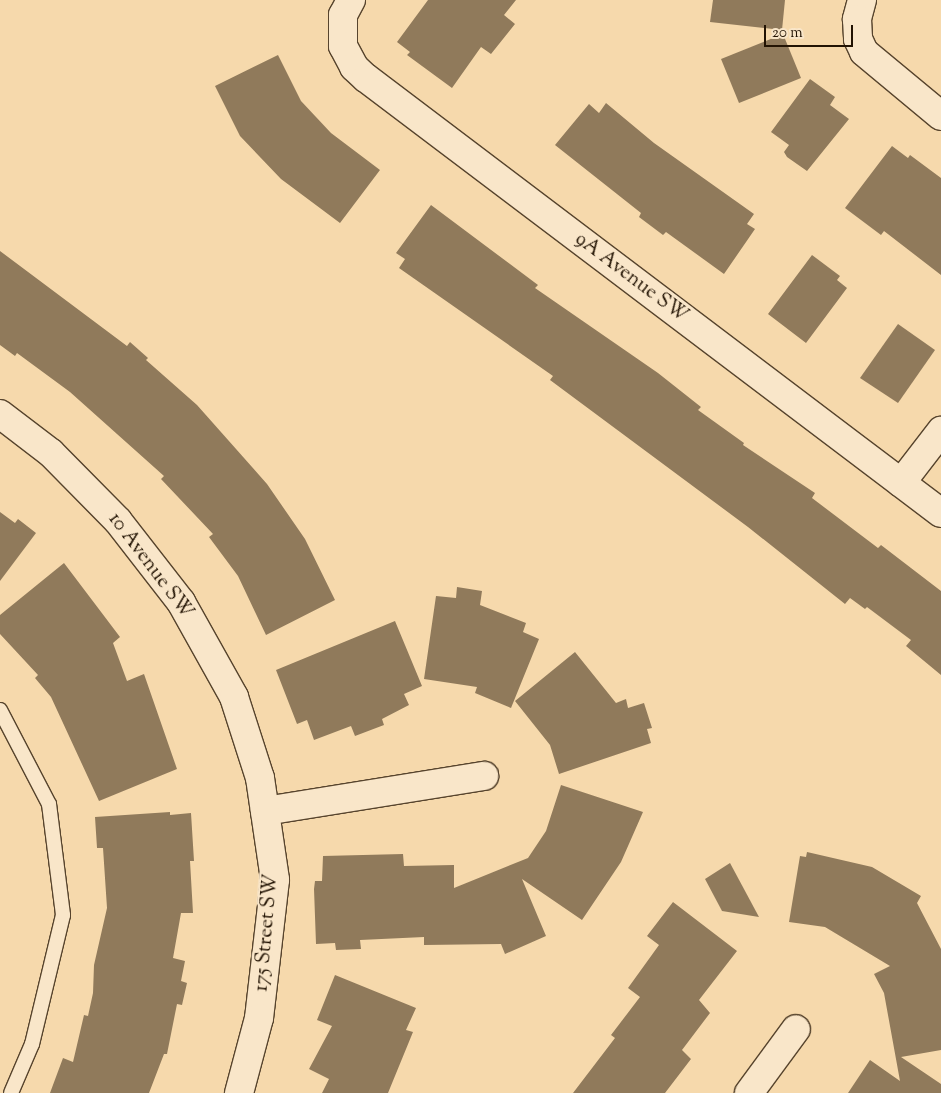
<!DOCTYPE html>
<style>
body{margin:0}
#map{position:relative;width:941px;height:1093px;overflow:hidden;background:#f6d9ac;font-family:"Sorts Mill Goudy",serif}
div>[style]{position:absolute}
.building>*{inset:0;background:#907a5b}
.roads{filter:drop-shadow(1px 0 #57442d) drop-shadow(-1px 0 #57442d) drop-shadow(0 1px #57442d) drop-shadow(0 -1px #57442d)}
.lane>*{height:14px;margin:-7px;padding:0 7px;transform-origin:7px;border-radius:7px;background:#f9e6c9}
.street>*{height:28px;margin:-14px;padding:0 14px;transform-origin:14px;border-radius:14px;background:#f9e6c9}
.secondary>*{height:28px;margin:-14px;padding:0 14px;transform-origin:14px;border-radius:14px;background:#f9e6c9}
span{translate:-50% -50%;white-space:nowrap;text-align:center;line-height:1.15;-webkit-text-stroke:5px #f9e6c9;paint-order:stroke}
.street-label{font-size:20px;color:#221303}
.scale{position:absolute;left:764px;top:25px;width:89px;height:22px;box-sizing:border-box;border:2px solid #221303;border-top:0;padding-left:6px;font-size:15px;line-height:18px;white-space:nowrap;color:#221303;-webkit-text-stroke:4px #f9e6c9;paint-order:stroke}
</style>
<div id="map">
<div class="building">
<div style="clip-path:polygon(428px 0,516px 0,504px 15px,515px 24px,491px 54px,481px 47px,452px 88px,407px 55px,410px 52px,397px 42px)"></div>
<div style="clip-path:polygon(713px 0,785px 0,782px 30px,710px 22px)"></div>
<div style="clip-path:polygon(783px 34px,801px 78px,739px 103px,721px 59px)"></div>
<div style="clip-path:polygon(278px 55px,301px 101px,331px 133px,380px 170px,340px 223px,281px 179px,240px 136px,215px 86px)"></div>
<div style="clip-path:polygon(810px 79px,835px 97px,830px 105px,849px 119px,807px 171px,787px 157px,784px 152px,789px 145px,771px 132px)"></div>
<div style="clip-path:polygon(606px 103px,654px 143px,754px 214px,747px 224px,755px 229px,724px 274px,666px 232px,663px 235px,639px 217px,641px 213px,555px 145px,589px 104px,599px 113px)"></div>
<div style="clip-path:polygon(892px 146px,908px 158px,910px 155px,941px 178px,941px 275px,884px 231px,881px 235px,845px 208px)"></div>
<div style="clip-path:polygon(431px 205px,538px 285px,535px 288px,658px 373px,701px 407px,698px 410px,744px 443px,743px 445px,815px 493px,812px 498px,878px 548px,881px 545px,941px 591px,941px 675px,906px 646px,911px 640px,867px 607px,865px 609px,850px 598px,845px 604px,748px 527px,550px 380px,553px 376px,399px 268px,405px 259px,396px 253px)"></div>
<div style="clip-path:polygon(0 251px,127px 346px,130px 342px,148px 358px,146px 360px,197px 405px,267px 484px,305px 539px,335px 600px,266px 635px,238px 576px,209px 537px,213px 534px,161px 479px,164px 476px,70px 392px,17px 353px,15px 356px,0 345px)"></div>
<div style="clip-path:polygon(812px 255px,840px 276px,837px 280px,847px 288px,806px 343px,768px 314px)"></div>
<div style="clip-path:polygon(898px 324px,935px 350px,898px 403px,860px 378px)"></div>
<div style="clip-path:polygon(0 512px,15px 523px,18px 519px,36px 533px,0 581px)"></div>
<div style="clip-path:polygon(64px 563px,120px 637px,113px 643px,127px 681px,144px 674px,177px 769px,99px 801px,51px 697px,35px 678px,38px 675px,0 634px,0 615px)"></div>
<div style="clip-path:polygon(457px 587px,482px 591px,480px 605px,526px 623px,523px 632px,539px 639px,511px 708px,475px 693px,477px 687px,424px 679px,436px 596px,456px 598px)"></div>
<div style="clip-path:polygon(395px 621px,422px 686px,404px 694px,409px 705px,382px 719px,384px 725px,355px 736px,351px 726px,314px 740px,307px 720px,297px 724px,276px 670px)"></div>
<div style="clip-path:polygon(575px 652px,616px 703px,626px 699px,628px 708px,644px 703px,652px 728px,647px 729px,651px 743px,559px 774px,550px 745px,515px 701px)"></div>
<div style="clip-path:polygon(561px 785px,643px 812px,621px 862px,582px 920px,522px 879px,546px 936px,505px 954px,501px 944px,424px 945px,424px 937px,360px 940px,361px 949px,336px 950px,335px 943px,316px 944px,314px 889px,315px 881px,322px 881px,323px 856px,403px 854px,404px 866px,454px 865px,454px 888px,528px 858px,546px 831px)"></div>
<div style="clip-path:polygon(170px 812px,170px 815px,191px 813px,194px 861px,190px 861px,193px 913px,181px 913px,173px 958px,185px 961px,181px 981px,187px 983px,182px 1005px,177px 1004px,167px 1054px,164px 1054px,149px 1093px,50px 1093px,63px 1058px,73px 1062px,84px 1015px,88px 1016px,93px 993px,94px 965px,107px 908px,103px 848px,97px 848px,95px 817px)"></div>
<div style="clip-path:polygon(807px 852px,872px 867px,921px 896px,917px 903px,941px 949px,941px 1050px,901px 1057px,941px 1084px,941px 1093px,848px 1093px,870px 1060px,900px 1081px,884px 993px,874px 974px,890px 966px,825px 927px,789px 922px,800px 856px,806px 857px)"></div>
<div style="clip-path:polygon(730px 863px,759px 917px,722px 911px,705px 879px)"></div>
<div style="clip-path:polygon(673px 902px,737px 951px,699px 1000px,710px 1013px,682px 1050px,691px 1059px,665px 1093px,573px 1093px,615px 1038px,611px 1035px,640px 997px,628px 988px,659px 945px,647px 936px)"></div>
<div style="clip-path:polygon(335px 975px,416px 1008px,406px 1030px,413px 1032px,388px 1093px,322px 1093px,329px 1079px,309px 1069px,332px 1026px,317px 1020px)"></div>
</div>
<div class="roads">
<div class="lane">
<div style="left:0;top:710px;width:106px;rotate:62.5deg"></div>
<div style="left:49px;top:804px;width:112px;rotate:82.8deg"></div>
<div style="left:63px;top:915px;width:133px;rotate:103.5deg"></div>
<div style="left:32px;top:1044px;width:53px;rotate:113.2deg"></div>
</div>
<div class="street">
<div style="left:351px;top:0;width:17px;rotate:118deg"></div>
<div style="left:343px;top:15px;width:31px;rotate:90deg"></div>
<div style="left:343px;top:46px;width:24px;rotate:62deg"></div>
<div style="left:354px;top:67px;width:16px;rotate:43deg"></div>
<div style="left:366px;top:78px;width:721px;rotate:37.11deg"></div>
<div style="left:862px;top:0;width:20px;rotate:105deg"></div>
<div style="left:857px;top:19px;width:20px;rotate:87deg"></div>
<div style="left:858px;top:39px;width:14px;rotate:65deg"></div>
<div style="left:864px;top:52px;width:100px;rotate:39.7deg"></div>
<div style="left:901px;top:483px;width:66px;rotate:-52.4deg"></div>
<div style="left:265px;top:811px;width:222px;rotate:-9.1deg"></div>
<div style="left:749px;top:1093px;width:79px;rotate:-53.7deg"></div>
</div>
<div class="secondary">
<div style="left:0;top:414px;width:64px;rotate:37.4deg"></div>
<div style="left:51px;top:453px;width:95px;rotate:45.4deg"></div>
<div style="left:118px;top:521px;width:103px;rotate:52.1deg"></div>
<div style="left:181px;top:602px;width:109px;rotate:60.8deg"></div>
<div style="left:234px;top:697px;width:85px;rotate:72.2deg"></div>
<div style="left:260px;top:778px;width:103px;rotate:81.6deg"></div>
<div style="left:275px;top:880px;width:139px;rotate:96.6deg"></div>
<div style="left:259px;top:1018px;width:78px;rotate:104.9deg"></div>
</div>
</div>
<div class="street-label">
<span style="left:631px;top:278px;rotate:37deg">9A Avenue SW</span>
<span style="left:150px;top:566px;rotate:53deg">10 Avenue SW</span>
<span style="left:267px;top:933px;rotate:-85deg">175 Street SW</span>
</div>
<div class="scale">20 m</div>
</div>
